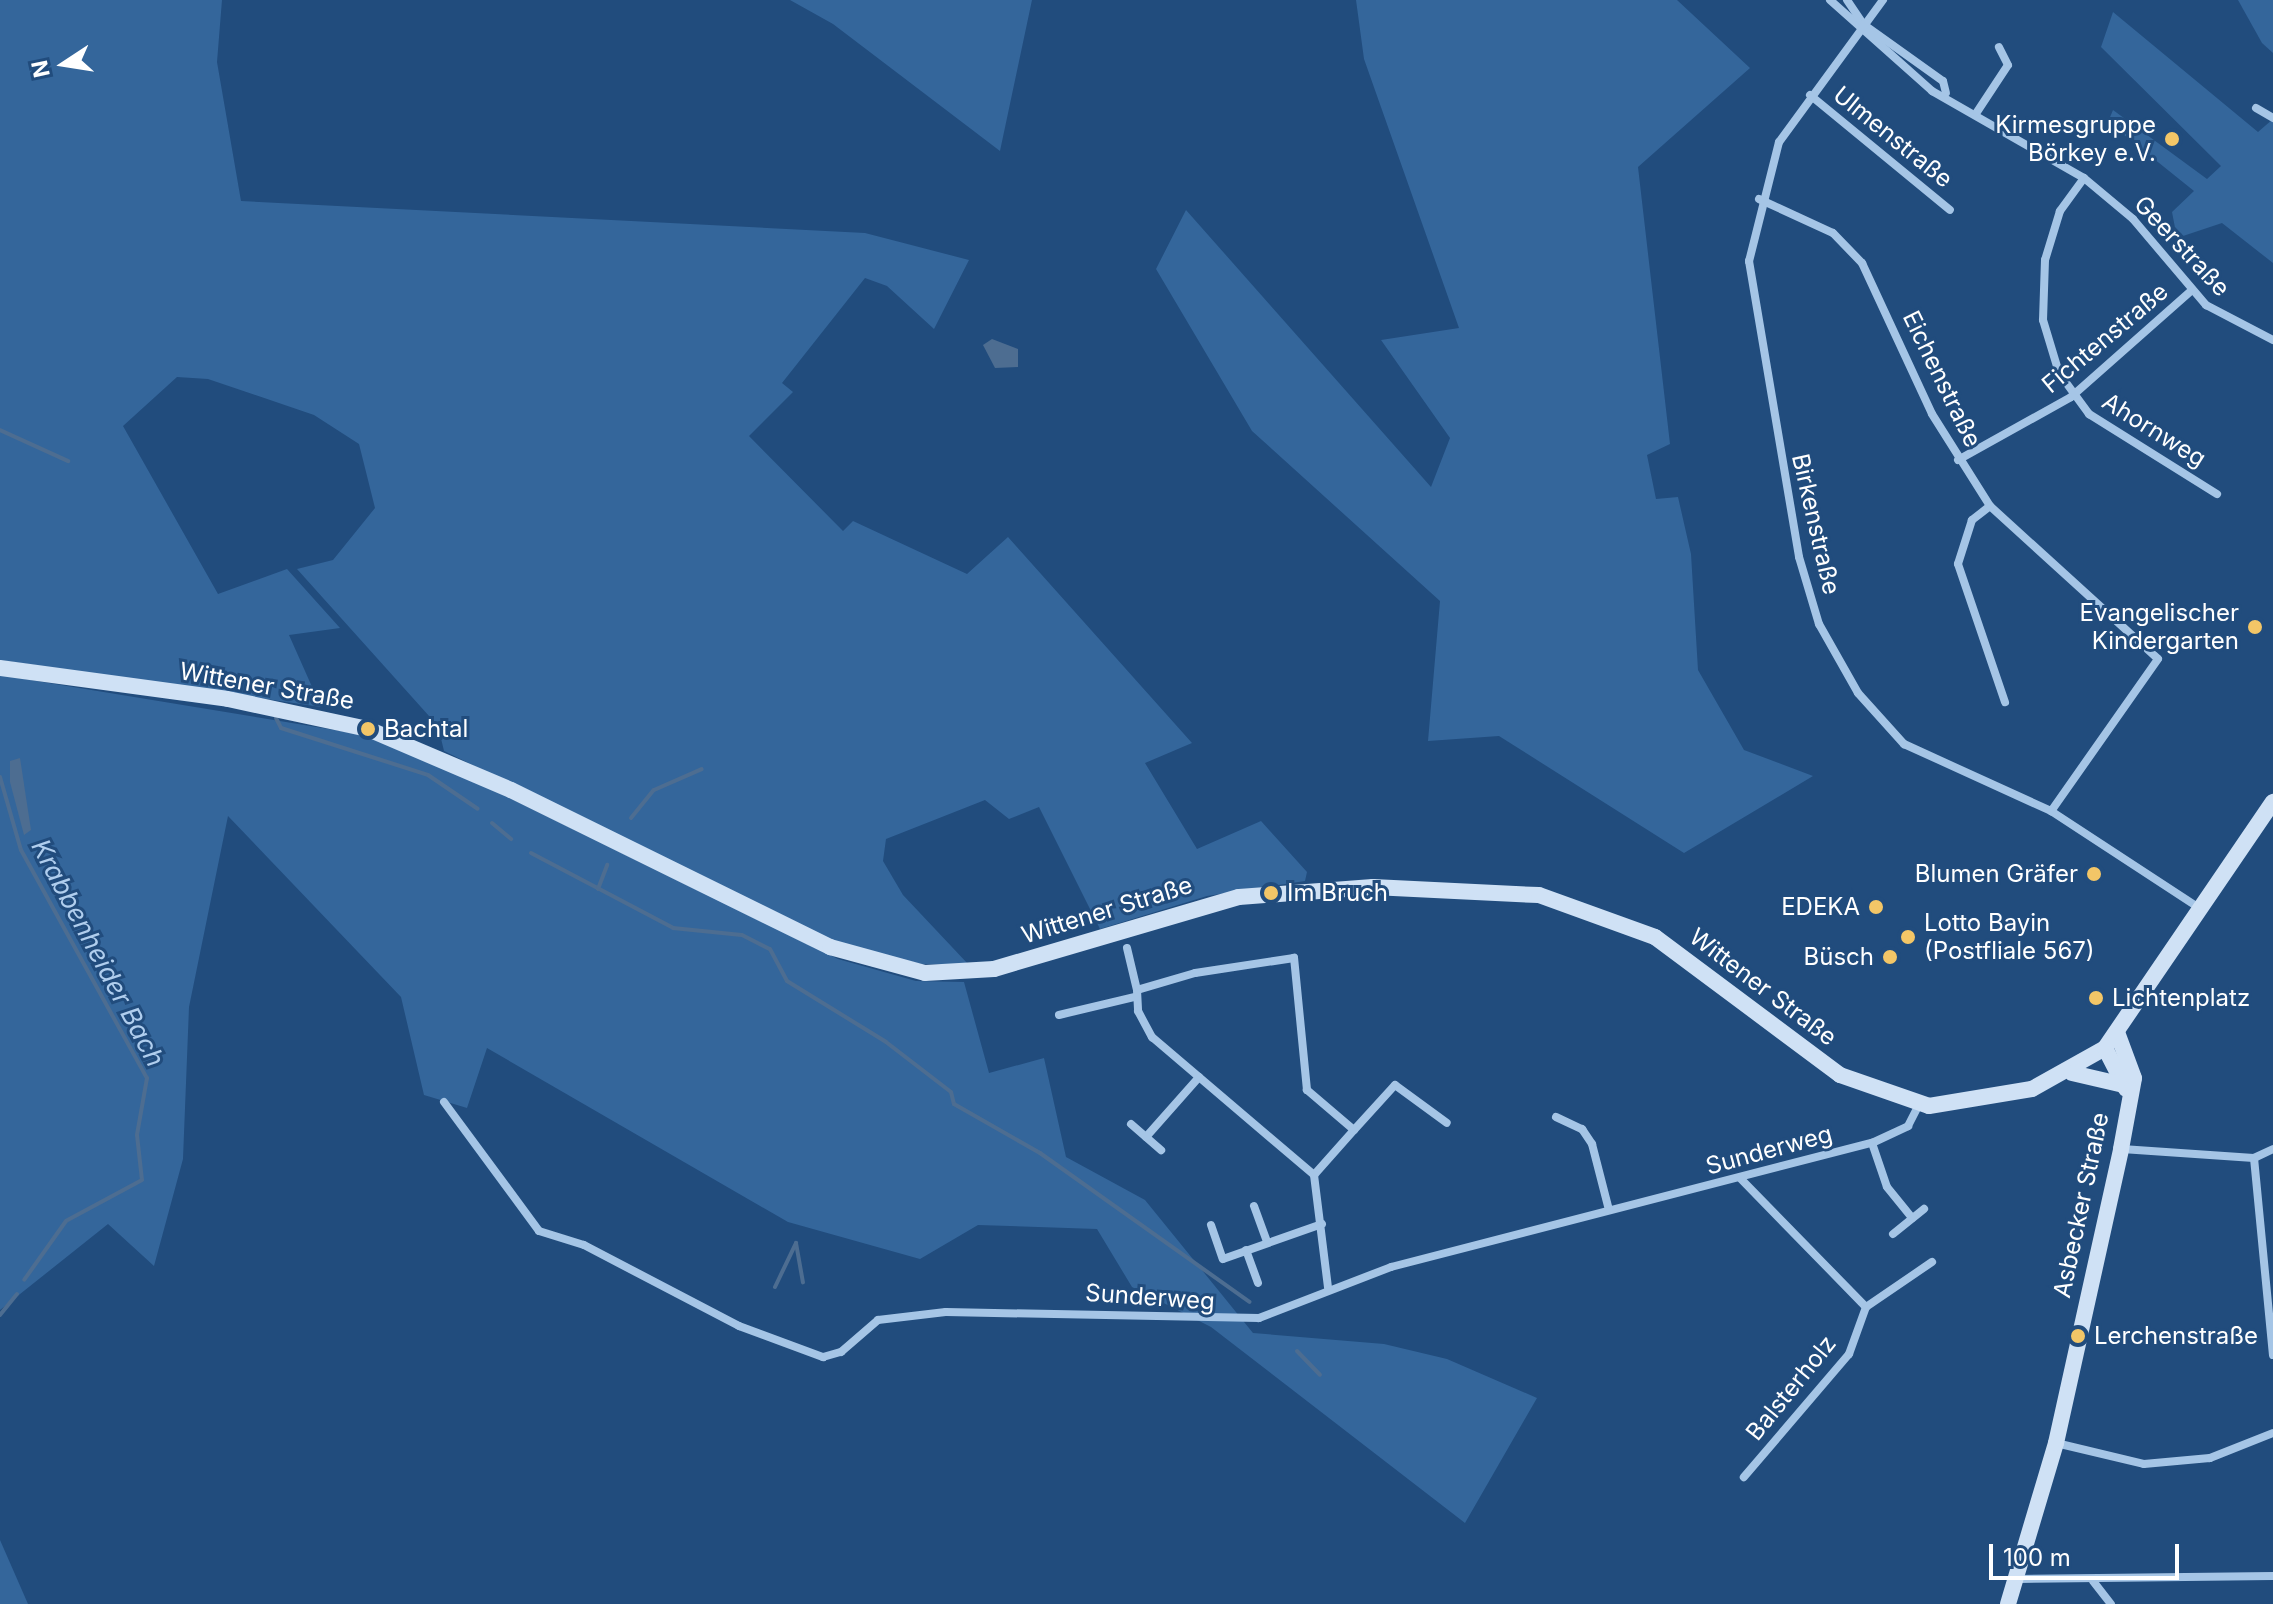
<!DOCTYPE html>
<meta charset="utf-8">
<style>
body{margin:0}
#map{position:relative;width:2273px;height:1604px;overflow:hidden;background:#214c7d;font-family:Inter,sans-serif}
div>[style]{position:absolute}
.green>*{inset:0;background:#34669b}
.water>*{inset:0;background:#4d6d91}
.stream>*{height:4px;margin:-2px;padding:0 2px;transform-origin:2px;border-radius:2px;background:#4d6d91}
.street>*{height:8px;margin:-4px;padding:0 4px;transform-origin:4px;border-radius:4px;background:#a5c5e6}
.secondary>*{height:16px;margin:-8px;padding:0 8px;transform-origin:8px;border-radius:8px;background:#cfe1f5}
.dots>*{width:22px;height:22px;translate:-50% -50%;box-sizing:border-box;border:4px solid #214c7d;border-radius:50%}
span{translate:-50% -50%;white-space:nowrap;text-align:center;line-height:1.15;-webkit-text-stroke:6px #214c7d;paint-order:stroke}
.poi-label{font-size:24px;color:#fff}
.right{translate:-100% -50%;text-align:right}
.left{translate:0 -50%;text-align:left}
.street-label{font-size:24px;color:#fff}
.water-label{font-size:26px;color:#b0ceee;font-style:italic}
.north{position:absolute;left:24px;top:24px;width:80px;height:80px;-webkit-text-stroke:6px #214c7d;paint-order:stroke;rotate:258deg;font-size:22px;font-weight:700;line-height:32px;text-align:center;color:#fff}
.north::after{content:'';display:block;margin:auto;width:28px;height:36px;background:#fff;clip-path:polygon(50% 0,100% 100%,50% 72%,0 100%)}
.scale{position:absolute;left:1989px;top:1544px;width:190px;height:36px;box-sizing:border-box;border:4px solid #fff;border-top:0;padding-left:10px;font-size:24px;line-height:28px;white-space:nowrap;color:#fff;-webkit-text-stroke:6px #214c7d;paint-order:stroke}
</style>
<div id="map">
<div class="green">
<div style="clip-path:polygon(0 0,222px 0,217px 62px,241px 201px,865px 233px,969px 260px,934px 329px,887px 286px,865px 278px,782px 383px,793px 392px,749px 436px,843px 531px,853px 521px,967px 574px,1008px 537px,1192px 743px,1145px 763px,1197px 849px,1261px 821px,1307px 872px,1305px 881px,1207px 896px,1100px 929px,1039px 807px,1009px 819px,985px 800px,886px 839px,883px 861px,903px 895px,968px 964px,922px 964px,843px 946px,444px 751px,438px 726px,297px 569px,333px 560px,375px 508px,359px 444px,314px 415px,208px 379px,177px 377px,123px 426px,218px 594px,287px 569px,340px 628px,289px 635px,321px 707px,0 660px)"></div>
<div style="clip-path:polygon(790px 0,1032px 0,1000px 151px,833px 24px)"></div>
<div style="clip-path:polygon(1356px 0,1677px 0,1750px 68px,1638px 167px,1670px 444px,1647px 455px,1656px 499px,1678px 497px,1691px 554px,1698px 670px,1744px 750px,1813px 776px,1684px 853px,1499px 736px,1428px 741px,1440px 601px,1252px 431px,1156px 269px,1186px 210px,1431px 487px,1450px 438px,1381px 340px,1459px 328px,1364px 59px)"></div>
<div style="clip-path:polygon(2238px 0,2273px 0,2273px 53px,2262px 43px)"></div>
<div style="clip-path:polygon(2113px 12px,2258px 132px,2273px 119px,2273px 263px,2222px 223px,2177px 238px,2172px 212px,2194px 191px,2108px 122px,2113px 110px,2207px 179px,2221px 166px,2101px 47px)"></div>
<div style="clip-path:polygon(0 675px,359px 734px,434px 761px,838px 959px,916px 981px,964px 982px,989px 1073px,1044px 1058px,1066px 1157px,1145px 1200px,1253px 1333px,1384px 1344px,1447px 1359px,1537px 1398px,1465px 1523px,1211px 1327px,1132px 1287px,1097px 1229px,978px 1225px,920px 1259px,788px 1222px,487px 1048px,467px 1108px,424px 1095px,401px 997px,228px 816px,189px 1007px,183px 1159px,154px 1266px,108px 1224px,0 1310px)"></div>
<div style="clip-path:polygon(0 1540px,28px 1604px,0 1604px)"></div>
</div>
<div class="water">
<div style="clip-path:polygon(992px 339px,1018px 349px,1018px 367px,995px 368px,983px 345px)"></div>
<div style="clip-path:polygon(20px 758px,31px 830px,24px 835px,10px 782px,10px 761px)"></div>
</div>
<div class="stream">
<div style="left:0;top:430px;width:75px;rotate:24.5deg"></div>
<div style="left:276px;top:718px;width:11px;rotate:63deg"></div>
<div style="left:281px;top:728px;width:154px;rotate:17.7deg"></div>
<div style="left:428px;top:775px;width:60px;rotate:34.2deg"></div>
<div style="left:0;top:777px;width:76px;rotate:74deg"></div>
<div style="left:21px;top:850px;width:260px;rotate:61.1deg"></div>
<div style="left:147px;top:1078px;width:58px;rotate:100deg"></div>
<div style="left:137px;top:1135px;width:45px;rotate:83.7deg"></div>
<div style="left:142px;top:1180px;width:86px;rotate:151.7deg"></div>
<div style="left:66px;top:1221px;width:72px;rotate:125.4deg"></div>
<div style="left:631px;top:818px;width:36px;rotate:-51deg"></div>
<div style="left:654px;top:790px;width:52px;rotate:-23.6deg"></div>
<div style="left:492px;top:823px;width:25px;rotate:40deg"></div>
<div style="left:531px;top:853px;width:161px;rotate:27.8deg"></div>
<div style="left:673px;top:928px;width:69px;rotate:5.8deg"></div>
<div style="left:742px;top:935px;width:31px;rotate:27deg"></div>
<div style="left:770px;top:949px;width:36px;rotate:62deg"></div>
<div style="left:787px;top:981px;width:116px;rotate:31.6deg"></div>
<div style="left:886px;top:1042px;width:82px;rotate:37.6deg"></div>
<div style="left:951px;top:1092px;width:12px;rotate:76deg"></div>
<div style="left:954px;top:1104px;width:99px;rotate:29.7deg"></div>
<div style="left:1040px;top:1153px;width:257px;rotate:35.4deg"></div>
<div style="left:598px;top:889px;width:26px;rotate:-69deg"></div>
<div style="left:796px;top:1243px;width:40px;rotate:80deg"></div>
<div style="left:775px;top:1287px;width:49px;rotate:-64.5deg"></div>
<div style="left:0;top:1315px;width:27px;rotate:-51deg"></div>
<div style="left:1297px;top:1351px;width:33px;rotate:46deg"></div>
</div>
<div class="street">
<div style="left:1830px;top:0;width:137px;rotate:41.7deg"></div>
<div style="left:1932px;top:91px;width:175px;rotate:29.8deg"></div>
<div style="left:2084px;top:178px;width:64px;rotate:39.9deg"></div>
<div style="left:2133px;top:219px;width:113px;rotate:49.7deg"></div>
<div style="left:2206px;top:305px;width:76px;rotate:27.6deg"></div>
<div style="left:1847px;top:0;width:29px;rotate:56deg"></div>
<div style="left:1863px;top:24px;width:98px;rotate:35.5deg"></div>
<div style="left:1943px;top:81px;width:12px;rotate:76deg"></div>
<div style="left:1883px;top:0;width:176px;rotate:126.2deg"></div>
<div style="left:1779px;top:142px;width:123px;rotate:104.1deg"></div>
<div style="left:1749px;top:261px;width:300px;rotate:80.4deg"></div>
<div style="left:1799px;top:557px;width:70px;rotate:73.4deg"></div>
<div style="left:1819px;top:624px;width:79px;rotate:60.5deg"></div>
<div style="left:1858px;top:693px;width:69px;rotate:48deg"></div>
<div style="left:1904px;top:744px;width:162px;rotate:24.5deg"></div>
<div style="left:2051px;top:811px;width:179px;rotate:33.2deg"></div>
<div style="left:1810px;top:95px;width:181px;rotate:39.4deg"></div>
<div style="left:2256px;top:108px;width:20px;rotate:30deg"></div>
<div style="left:1977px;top:112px;width:56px;rotate:-56.6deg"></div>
<div style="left:2008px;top:65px;width:20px;rotate:-117deg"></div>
<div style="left:2084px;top:178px;width:41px;rotate:126deg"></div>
<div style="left:2060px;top:211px;width:51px;rotate:107deg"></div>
<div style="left:2045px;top:260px;width:60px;rotate:91.9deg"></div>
<div style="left:2043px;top:320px;width:55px;rotate:73.2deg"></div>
<div style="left:2059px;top:373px;width:51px;rotate:53.8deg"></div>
<div style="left:2089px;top:414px;width:151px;rotate:32deg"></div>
<div style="left:1759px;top:199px;width:81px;rotate:24.7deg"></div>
<div style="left:1833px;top:233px;width:42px;rotate:46deg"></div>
<div style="left:1862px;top:263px;width:166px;rotate:65.1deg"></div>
<div style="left:1932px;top:414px;width:109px;rotate:57.8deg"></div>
<div style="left:1990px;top:506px;width:227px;rotate:42.3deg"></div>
<div style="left:2158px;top:659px;width:186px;rotate:125.1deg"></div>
<div style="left:1958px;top:460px;width:129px;rotate:-29.1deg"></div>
<div style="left:2071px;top:397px;width:162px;rotate:-41.5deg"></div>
<div style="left:1990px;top:506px;width:23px;rotate:142deg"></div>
<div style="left:1972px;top:520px;width:46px;rotate:107.7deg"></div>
<div style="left:1958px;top:564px;width:146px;rotate:71.2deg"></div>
<div style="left:1127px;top:948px;width:43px;rotate:76.6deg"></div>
<div style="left:1059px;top:1015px;width:77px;rotate:-13.5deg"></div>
<div style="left:444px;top:1102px;width:160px;rotate:53.6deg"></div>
<div style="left:539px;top:1231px;width:47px;rotate:17.3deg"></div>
<div style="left:584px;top:1245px;width:175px;rotate:27.6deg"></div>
<div style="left:739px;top:1326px;width:90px;rotate:20.3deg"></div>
<div style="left:823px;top:1357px;width:19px;rotate:-16deg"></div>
<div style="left:841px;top:1352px;width:49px;rotate:-40.9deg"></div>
<div style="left:878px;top:1320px;width:68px;rotate:-6.7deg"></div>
<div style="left:946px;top:1312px;width:313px;rotate:1.1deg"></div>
<div style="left:1259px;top:1318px;width:142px;rotate:-21.1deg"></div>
<div style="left:1391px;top:1267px;width:497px;rotate:-14.5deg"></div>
<div style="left:1872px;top:1143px;width:40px;rotate:-25deg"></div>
<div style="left:1908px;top:1126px;width:25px;rotate:-63deg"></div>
<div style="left:1556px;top:1117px;width:29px;rotate:25deg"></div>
<div style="left:1582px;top:1129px;width:18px;rotate:56deg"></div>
<div style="left:1592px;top:1144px;width:68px;rotate:75.6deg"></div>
<div style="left:1131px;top:1124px;width:40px;rotate:41deg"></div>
<div style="left:1354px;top:1130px;width:61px;rotate:-47.7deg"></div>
<div style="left:1395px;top:1085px;width:64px;rotate:36.2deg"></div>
<div style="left:1146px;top:1137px;width:80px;rotate:-48.5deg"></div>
<div style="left:1872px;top:1143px;width:46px;rotate:71.2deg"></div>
<div style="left:1887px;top:1187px;width:40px;rotate:51deg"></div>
<div style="left:2122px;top:1149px;width:132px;rotate:3.9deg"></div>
<div style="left:2254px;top:1158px;width:21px;rotate:-25deg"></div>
<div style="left:2254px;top:1158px;width:198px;rotate:84.5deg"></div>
<div style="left:1314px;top:1175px;width:60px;rotate:-48.4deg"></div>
<div style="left:1354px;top:1130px;width:62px;rotate:-139.6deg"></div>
<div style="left:1307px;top:1090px;width:133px;rotate:-95.6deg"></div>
<div style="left:1294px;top:958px;width:100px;rotate:171.4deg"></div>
<div style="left:1195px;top:973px;width:60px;rotate:163.7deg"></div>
<div style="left:1137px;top:990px;width:21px;rotate:87deg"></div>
<div style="left:1138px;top:1011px;width:30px;rotate:62deg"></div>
<div style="left:1152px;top:1037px;width:213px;rotate:40.4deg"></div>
<div style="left:1314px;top:1175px;width:114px;rotate:82.9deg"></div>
<div style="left:1741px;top:1179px;width:179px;rotate:45.7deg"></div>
<div style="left:1866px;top:1307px;width:50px;rotate:109.9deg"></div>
<div style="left:1849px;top:1354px;width:162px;rotate:130.5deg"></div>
<div style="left:1254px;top:1206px;width:38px;rotate:70deg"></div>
<div style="left:1211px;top:1225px;width:36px;rotate:71deg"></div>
<div style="left:1223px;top:1259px;width:105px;rotate:-19.5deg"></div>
<div style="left:1893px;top:1234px;width:40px;rotate:-39deg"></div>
<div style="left:1246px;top:1250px;width:35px;rotate:70deg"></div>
<div style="left:1866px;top:1307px;width:80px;rotate:-34.3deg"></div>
<div style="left:2056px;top:1443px;width:90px;rotate:13.4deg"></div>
<div style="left:2144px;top:1464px;width:66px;rotate:-5.2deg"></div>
<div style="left:2210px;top:1458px;width:68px;rotate:-21.6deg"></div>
<div style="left:2019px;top:1579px;width:254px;rotate:-0.7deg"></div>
<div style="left:2093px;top:1581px;width:29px;rotate:52deg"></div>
</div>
<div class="secondary">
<div style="left:0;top:668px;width:230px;rotate:7.7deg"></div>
<div style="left:228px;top:699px;width:143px;rotate:12.1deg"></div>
<div style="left:368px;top:729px;width:155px;rotate:23.1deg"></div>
<div style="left:511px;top:790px;width:356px;rotate:26.2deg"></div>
<div style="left:830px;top:947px;width:98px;rotate:15.3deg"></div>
<div style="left:925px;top:973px;width:69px;rotate:-3.3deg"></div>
<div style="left:994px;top:969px;width:255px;rotate:-16.4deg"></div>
<div style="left:1239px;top:897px;width:134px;rotate:-4.3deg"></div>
<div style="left:1373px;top:887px;width:166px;rotate:2.8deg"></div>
<div style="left:1539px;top:895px;width:123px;rotate:19.9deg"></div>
<div style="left:1655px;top:937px;width:231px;rotate:36.7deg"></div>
<div style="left:1840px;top:1075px;width:94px;rotate:19.2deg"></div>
<div style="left:1929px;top:1106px;width:104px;rotate:-9.4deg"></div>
<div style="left:2032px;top:1089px;width:84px;rotate:-29.3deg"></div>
<div style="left:2105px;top:1048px;width:298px;rotate:-55.7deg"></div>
<div style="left:2105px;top:1048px;width:46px;rotate:62.9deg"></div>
<div style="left:2072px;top:1073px;width:53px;rotate:13deg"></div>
<div style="left:2008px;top:1604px;width:168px;rotate:-73.4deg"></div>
<div style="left:2056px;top:1443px;width:301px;rotate:-77.5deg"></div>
<div style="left:2121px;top:1149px;width:72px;rotate:-79.6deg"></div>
<div style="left:2134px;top:1078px;width:46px;rotate:-110.4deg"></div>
</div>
<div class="dots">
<div style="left:2172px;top:139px;background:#f3c667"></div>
<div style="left:2255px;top:627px;background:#f3c667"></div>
<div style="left:368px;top:729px;background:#f3c667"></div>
<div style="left:2094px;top:874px;background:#f3c667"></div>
<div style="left:1271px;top:893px;background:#f3c667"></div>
<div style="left:1876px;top:907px;background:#f3c667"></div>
<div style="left:1908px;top:937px;background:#f3c667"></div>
<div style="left:1890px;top:957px;background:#f3c667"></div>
<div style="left:2096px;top:998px;background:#f3c667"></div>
<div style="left:2078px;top:1336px;background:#f3c667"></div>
</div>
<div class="poi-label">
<span class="right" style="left:2156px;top:139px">Kirmesgruppe<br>Börkey e.V.</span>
<span class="right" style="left:2239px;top:627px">Evangelischer<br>Kindergarten</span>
<span class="left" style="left:384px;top:729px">Bachtal</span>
<span class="right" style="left:2078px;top:874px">Blumen Gräfer</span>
<span class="left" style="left:1287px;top:893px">Im Bruch</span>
<span class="right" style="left:1860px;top:907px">EDEKA</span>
<span class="left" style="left:1924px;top:937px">Lotto Bayin<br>(Postfliale 567)</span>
<span class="right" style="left:1874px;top:957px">Büsch</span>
<span class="left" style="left:2112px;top:998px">Lichtenplatz</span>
<span class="left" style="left:2094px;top:1336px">Lerchenstraße</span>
</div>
<div class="street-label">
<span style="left:1893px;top:137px;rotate:39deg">Ulmenstraße</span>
<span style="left:2182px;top:246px;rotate:47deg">Geerstraße</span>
<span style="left:2105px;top:338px;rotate:-40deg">Fichtenstraße</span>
<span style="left:1942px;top:379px;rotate:64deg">Eichenstraße</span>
<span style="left:2154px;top:430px;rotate:32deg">Ahornweg</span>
<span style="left:1816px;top:524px;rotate:77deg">Birkenstraße</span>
<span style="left:267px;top:686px;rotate:10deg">Wittener Straße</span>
<span style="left:1107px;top:910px;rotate:-17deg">Wittener Straße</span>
<span style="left:1763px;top:987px;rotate:37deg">Wittener Straße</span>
<span style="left:1769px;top:1150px;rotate:-15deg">Sunderweg</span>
<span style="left:2081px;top:1205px;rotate:-78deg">Asbecker Straße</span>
<span style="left:1150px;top:1297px;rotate:4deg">Sunderweg</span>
<span style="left:1791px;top:1388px;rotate:-51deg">Balsterholz</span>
</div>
<div class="water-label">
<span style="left:98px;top:953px;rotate:62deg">Krabbenheider Bach</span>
</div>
<div class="north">N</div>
<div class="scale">100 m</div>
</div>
